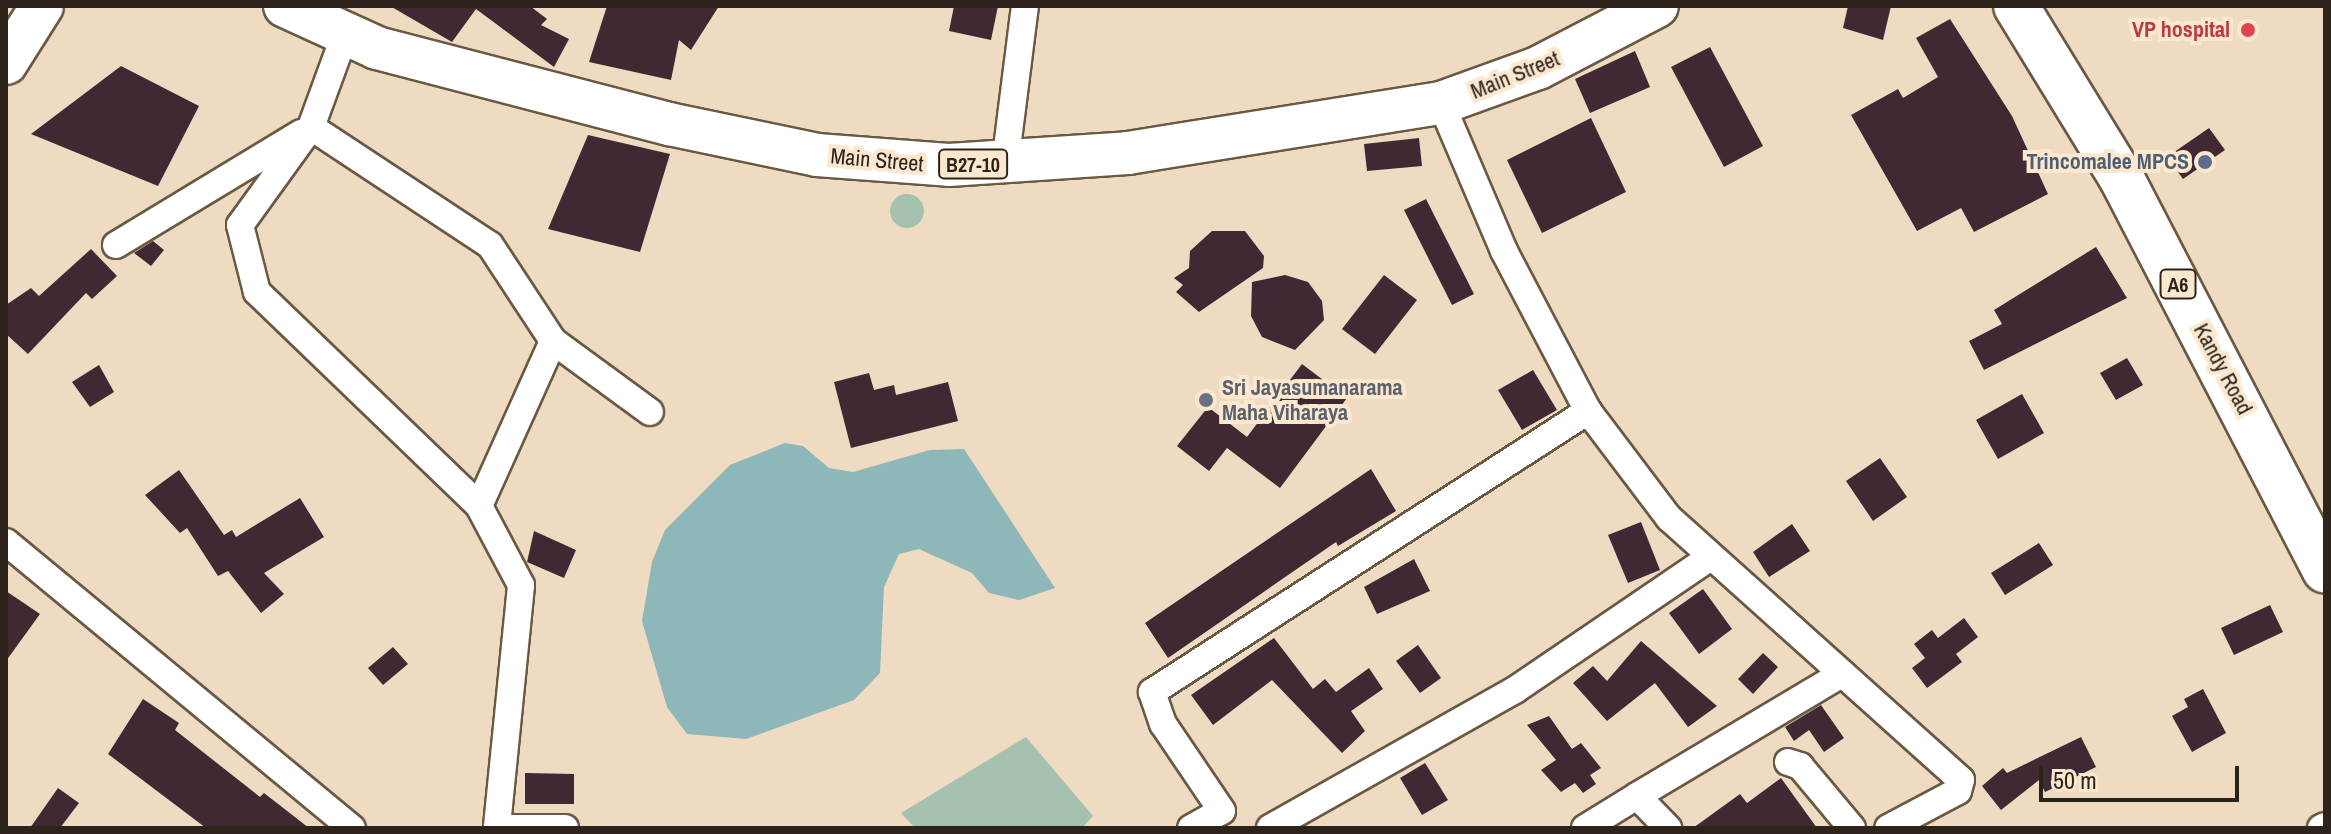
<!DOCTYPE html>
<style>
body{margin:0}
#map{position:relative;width:2331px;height:834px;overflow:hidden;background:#efdbc2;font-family:"Archivo Narrow",sans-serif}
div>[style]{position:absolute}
.green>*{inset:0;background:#a4c2af}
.round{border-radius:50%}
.water>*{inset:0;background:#8db7b8}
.building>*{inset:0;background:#412934}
.roads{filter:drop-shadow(2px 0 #695943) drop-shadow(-2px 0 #695943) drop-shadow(0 2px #695943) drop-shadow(0 -2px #695943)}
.street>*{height:26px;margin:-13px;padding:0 13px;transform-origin:13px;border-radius:13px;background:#fff}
.primary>*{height:42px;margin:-21px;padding:0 21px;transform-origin:21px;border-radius:21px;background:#fff}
.highway>*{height:44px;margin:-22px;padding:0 22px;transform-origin:22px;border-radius:22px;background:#fff}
.dots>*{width:22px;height:22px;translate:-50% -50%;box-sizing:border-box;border:4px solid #fce8cf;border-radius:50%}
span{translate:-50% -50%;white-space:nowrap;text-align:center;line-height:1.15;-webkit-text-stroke:8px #fce8cf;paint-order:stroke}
.shield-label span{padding:2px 6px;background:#fce8cf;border:2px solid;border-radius:6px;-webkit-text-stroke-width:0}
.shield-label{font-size:20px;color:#2c241b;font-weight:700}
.health-label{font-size:22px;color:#be3a42;font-weight:700}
.right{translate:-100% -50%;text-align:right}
.street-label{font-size:22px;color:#2c241b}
.service-label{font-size:22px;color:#4e5e75;font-weight:700}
.worship-label{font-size:22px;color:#5b616d;font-weight:700}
.left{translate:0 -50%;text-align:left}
.frame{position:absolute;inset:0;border:8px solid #2c241b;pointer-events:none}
.scale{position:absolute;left:2039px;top:766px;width:200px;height:36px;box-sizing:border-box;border:4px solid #2c241b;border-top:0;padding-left:10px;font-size:24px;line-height:28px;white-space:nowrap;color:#2c241b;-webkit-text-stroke:6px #fce8cf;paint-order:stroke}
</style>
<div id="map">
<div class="green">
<div class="round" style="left:890px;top:194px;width:34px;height:34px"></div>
<div style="clip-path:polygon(1026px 737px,1093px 816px,1082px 828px,915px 828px,901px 813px)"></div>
</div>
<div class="water">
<div style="clip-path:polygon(785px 443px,803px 446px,829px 468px,853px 472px,930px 450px,964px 449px,1055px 588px,1019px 600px,989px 593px,972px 573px,919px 549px,899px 554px,884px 587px,880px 673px,854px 700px,746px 739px,687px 734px,667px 707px,642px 621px,652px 562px,665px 530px,730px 465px)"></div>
</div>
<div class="building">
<div style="clip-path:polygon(390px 6px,530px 6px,547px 19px,541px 25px,569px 39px,554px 67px,476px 9px,452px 42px)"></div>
<div style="clip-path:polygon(607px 6px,719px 6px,691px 50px,679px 40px,671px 80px,589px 62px)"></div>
<div style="clip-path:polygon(954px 6px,998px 6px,991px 40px,949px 31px)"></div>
<div style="clip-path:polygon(1848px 6px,1891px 6px,1883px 40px,1843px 28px)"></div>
<div style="clip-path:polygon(1950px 19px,2012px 116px,2048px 194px,1974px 232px,1961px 208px,1917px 231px,1851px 115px,1898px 89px,1903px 98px,1938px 77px,1916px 38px)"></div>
<div style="clip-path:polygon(1710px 47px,1763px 146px,1724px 167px,1671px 67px)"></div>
<div style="clip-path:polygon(1635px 51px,1650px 87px,1590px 113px,1575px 79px)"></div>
<div style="clip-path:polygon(121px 66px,199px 106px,158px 186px,31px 134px)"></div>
<div style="clip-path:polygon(1591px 118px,1626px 192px,1542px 233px,1507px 160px)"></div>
<div style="clip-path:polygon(2209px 128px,2225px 150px,2183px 179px,2167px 157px)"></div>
<div style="clip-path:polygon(588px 135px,670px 154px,640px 252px,548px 229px)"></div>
<div style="clip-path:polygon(1419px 138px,1422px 166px,1367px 171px,1364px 144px)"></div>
<div style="clip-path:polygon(1426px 199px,1474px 294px,1452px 305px,1404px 210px)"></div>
<div style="clip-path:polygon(1212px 231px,1245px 231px,1264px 256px,1263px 268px,1199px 312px,1176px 292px,1183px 285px,1174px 278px,1189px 268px,1190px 251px)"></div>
<div style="clip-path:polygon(153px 241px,164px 250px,151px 266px,134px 253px)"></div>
<div style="clip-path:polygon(2096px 247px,2127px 298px,1984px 370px,1969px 341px,2002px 324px,1994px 310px)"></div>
<div style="clip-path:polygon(91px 249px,117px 276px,92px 299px,86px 293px,28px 354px,6px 334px,6px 305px,31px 288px,39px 296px)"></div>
<div style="clip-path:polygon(1285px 275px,1308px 282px,1322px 301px,1324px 320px,1295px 350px,1262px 337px,1251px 316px,1252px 282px)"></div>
<div style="clip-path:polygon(1384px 275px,1417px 300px,1375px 354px,1342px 329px)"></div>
<div style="clip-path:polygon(2127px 358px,2143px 385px,2116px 400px,2100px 373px)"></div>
<div style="clip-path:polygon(1302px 364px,1347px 398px,1280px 488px,1227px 448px,1209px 471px,1177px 446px,1208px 407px,1247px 437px)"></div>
<div style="clip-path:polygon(99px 365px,114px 392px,90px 407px,72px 382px)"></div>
<div style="clip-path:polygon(1533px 370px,1557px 410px,1522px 430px,1498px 390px)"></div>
<div style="clip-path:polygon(869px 373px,874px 390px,894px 385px,896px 395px,948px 382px,958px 421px,851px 448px,834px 382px)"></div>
<div style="clip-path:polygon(2022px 394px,2044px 433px,1998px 459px,1976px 420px)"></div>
<div style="clip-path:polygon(1880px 458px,1907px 497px,1873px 521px,1846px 481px)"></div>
<div style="clip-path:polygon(1371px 469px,1396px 511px,1338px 546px,1336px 542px,1168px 658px,1145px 623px)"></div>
<div style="clip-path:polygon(179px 470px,224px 535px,232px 530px,236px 537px,300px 498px,324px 537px,264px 573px,284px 594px,261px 613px,228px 571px,218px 576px,187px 528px,180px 533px,145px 495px)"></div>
<div style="clip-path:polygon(1641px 522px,1660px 570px,1628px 583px,1608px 535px)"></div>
<div style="clip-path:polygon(1792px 524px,1810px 551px,1769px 577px,1753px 552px)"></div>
<div style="clip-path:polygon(534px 531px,576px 550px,564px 578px,527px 562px)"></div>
<div style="clip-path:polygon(2039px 543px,2053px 565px,2005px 595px,1991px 573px)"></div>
<div style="clip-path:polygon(1414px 559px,1430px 591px,1377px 614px,1364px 587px)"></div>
<div style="clip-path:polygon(1703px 589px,1732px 629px,1699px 654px,1669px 613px)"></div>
<div style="clip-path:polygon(6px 591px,40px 614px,6px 661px)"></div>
<div style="clip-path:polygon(2270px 605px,2283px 632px,2234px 655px,2221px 628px)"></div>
<div style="clip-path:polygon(1964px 618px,1978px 637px,1956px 654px,1962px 662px,1927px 688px,1912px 668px,1925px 658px,1914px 644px,1932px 630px,1938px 638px)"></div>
<div style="clip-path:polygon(1274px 638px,1313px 689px,1325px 679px,1336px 692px,1369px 668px,1383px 689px,1351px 711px,1365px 731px,1342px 753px,1272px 680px,1213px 725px,1191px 695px)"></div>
<div style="clip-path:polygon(1641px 641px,1717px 706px,1688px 727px,1655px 683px,1607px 721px,1573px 683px,1593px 666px,1607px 681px)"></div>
<div style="clip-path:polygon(1418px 645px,1441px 678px,1420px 693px,1396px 661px)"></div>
<div style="clip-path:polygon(393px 647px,408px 664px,383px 685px,368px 668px)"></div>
<div style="clip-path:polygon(1763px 653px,1778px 667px,1753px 694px,1738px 679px)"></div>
<div style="clip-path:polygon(2203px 689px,2226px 733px,2192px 752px,2172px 716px,2188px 707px,2184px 699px)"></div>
<div style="clip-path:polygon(143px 699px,179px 723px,175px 730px,260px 797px,264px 793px,309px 828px,206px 828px,108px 754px)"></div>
<div style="clip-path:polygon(1821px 705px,1844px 738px,1824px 752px,1809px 730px,1794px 741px,1785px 727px)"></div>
<div style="clip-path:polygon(1549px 716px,1572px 749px,1581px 743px,1601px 768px,1590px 775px,1596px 784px,1583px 793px,1575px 783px,1561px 792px,1541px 770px,1556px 760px,1527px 725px)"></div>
<div style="clip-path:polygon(2081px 737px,2096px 767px,2045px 792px,2039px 780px,2001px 810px,1982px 786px,2003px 768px,2007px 773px)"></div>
<div style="clip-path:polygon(1425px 763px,1448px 800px,1422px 815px,1400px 778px)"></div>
<div style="clip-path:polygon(525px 773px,574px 774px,574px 804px,525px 804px)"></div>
<div style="clip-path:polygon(1781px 778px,1817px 828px,1693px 828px,1740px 794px,1747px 803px)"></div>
<div style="clip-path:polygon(58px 788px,79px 803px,60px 828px,30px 828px)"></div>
</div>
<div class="roads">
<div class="street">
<div style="left:344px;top:37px;width:96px;rotate:110.1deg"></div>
<div style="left:311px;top:127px;width:214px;rotate:33.4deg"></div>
<div style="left:490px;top:245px;width:115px;rotate:56.7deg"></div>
<div style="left:553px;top:341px;width:120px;rotate:36.2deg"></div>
<div style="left:1441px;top:103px;width:161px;rotate:66.9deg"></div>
<div style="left:1504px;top:251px;width:181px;rotate:62.3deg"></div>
<div style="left:1588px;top:411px;width:134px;rotate:52.9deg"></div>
<div style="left:1669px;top:518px;width:392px;rotate:41.9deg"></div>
<div style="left:1961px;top:780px;width:11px;rotate:105deg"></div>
<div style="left:1958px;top:791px;width:79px;rotate:152.1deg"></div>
<div style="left:311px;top:127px;width:121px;rotate:125.9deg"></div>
<div style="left:240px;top:225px;width:69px;rotate:75.8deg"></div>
<div style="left:257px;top:292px;width:308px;rotate:43.9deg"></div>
<div style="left:1005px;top:164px;width:159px;rotate:-82.8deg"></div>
<div style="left:116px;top:245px;width:216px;rotate:-31.2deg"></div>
<div style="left:6px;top:542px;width:449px;rotate:39.6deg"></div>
<div style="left:1788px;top:762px;width:13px;rotate:18deg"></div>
<div style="left:1800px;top:766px;width:81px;rotate:50deg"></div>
<div style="left:1637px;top:796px;width:239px;rotate:-30.8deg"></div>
<div style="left:497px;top:826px;width:242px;rotate:-84.3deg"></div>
<div style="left:521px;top:585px;width:89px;rotate:-118deg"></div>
<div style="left:479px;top:506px;width:181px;rotate:-65.8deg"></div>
<div style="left:497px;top:828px;width:68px"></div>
<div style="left:1191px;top:828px;width:35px;rotate:-29deg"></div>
<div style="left:1222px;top:811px;width:105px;rotate:-124.1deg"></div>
<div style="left:1163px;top:724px;width:34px;rotate:-109deg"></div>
<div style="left:1152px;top:692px;width:519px;rotate:-32.8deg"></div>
<div style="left:1270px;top:828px;width:281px;rotate:-29.4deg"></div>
<div style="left:1515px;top:690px;width:235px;rotate:-34.2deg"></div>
<div style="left:1585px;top:828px;width:61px;rotate:-31.6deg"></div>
<div style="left:1637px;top:796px;width:45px;rotate:45.9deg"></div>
<div style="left:2321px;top:828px;width:4px;rotate:-27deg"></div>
</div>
<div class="primary">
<div style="left:285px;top:6px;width:101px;rotate:24.5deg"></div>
<div style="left:377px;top:48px;width:302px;rotate:14.6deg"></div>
<div style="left:669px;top:124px;width:151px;rotate:11.8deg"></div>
<div style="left:817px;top:155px;width:132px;rotate:4.3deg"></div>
<div style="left:949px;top:165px;width:179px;rotate:-3.8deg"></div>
<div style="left:1128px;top:153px;width:317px;rotate:-9.1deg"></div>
<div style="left:1441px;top:103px;width:103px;rotate:-19.8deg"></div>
<div style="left:1538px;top:68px;width:134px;rotate:-27.5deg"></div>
<div style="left:6px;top:63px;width:67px;rotate:-57.7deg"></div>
</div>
<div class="highway">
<div style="left:2016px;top:6px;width:203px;rotate:58.5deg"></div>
<div style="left:2122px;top:179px;width:441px;rotate:62.6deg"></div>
</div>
</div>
<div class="dots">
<div style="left:2248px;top:30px;background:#e0444e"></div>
<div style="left:2205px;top:162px;background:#5c6f8a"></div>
<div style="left:1206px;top:400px;background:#6b7280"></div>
</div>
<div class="shield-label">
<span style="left:973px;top:164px">B27-10</span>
<span style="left:2178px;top:284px">A6</span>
</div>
<div class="health-label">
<span class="right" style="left:2230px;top:30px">VP hospital</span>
</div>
<div class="street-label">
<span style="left:1515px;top:75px;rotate:-22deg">Main Street</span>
<span style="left:877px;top:160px;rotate:5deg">Main Street</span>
<span style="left:2223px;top:369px;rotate:62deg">Kandy Road</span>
</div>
<div class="service-label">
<span class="right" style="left:2189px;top:162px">Trincomalee MPCS</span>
</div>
<div class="worship-label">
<span class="left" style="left:1222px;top:400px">Sri Jayasumanarama<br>Maha Viharaya</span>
</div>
<div class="frame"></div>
<div class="scale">50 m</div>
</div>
